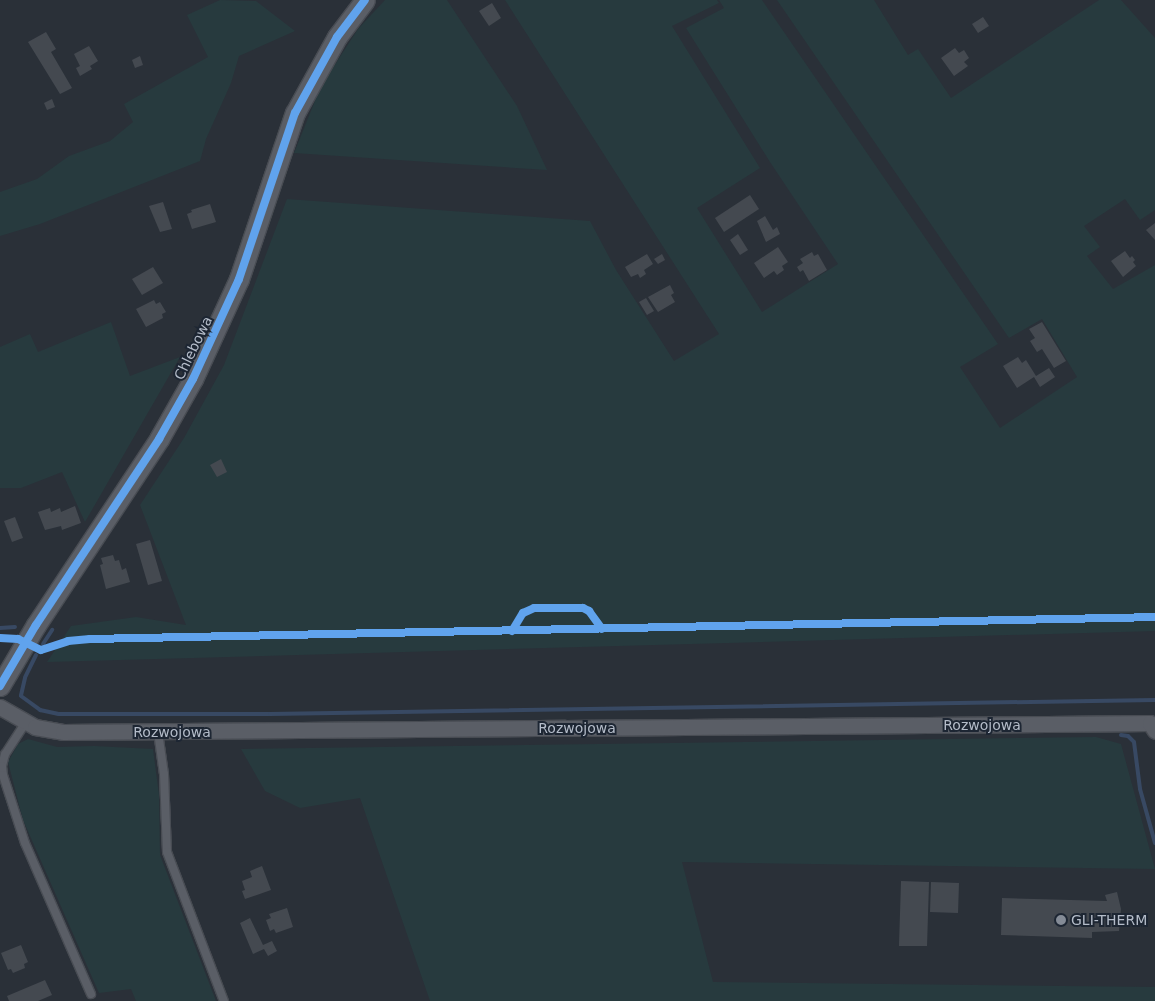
<!DOCTYPE html>
<style>
body{margin:0}
#map{position:relative;width:1155px;height:1001px;overflow:hidden;background:#2a3038;font-family:"DejaVu Sans",sans-serif}
div>[style]{position:absolute}
.green>*{inset:0;background:#273a3e}
.stream>*{height:4px;margin:-2px;padding:0 2px;transform-origin:2px;border-radius:2px;background:#384963}
.building>*{inset:0;background:#444950}
.roads{filter:drop-shadow(1px 0 #484c53) drop-shadow(-1px 0 #484c53) drop-shadow(0 1px #484c53) drop-shadow(0 -1px #484c53)}
.service>*{height:8px;margin:-4px;padding:0 4px;transform-origin:4px;border-radius:4px;background:#5a5e66}
.minor>*{height:15px;margin:-7.5px;padding:0 7.5px;transform-origin:7.5px;border-radius:7.5px;background:#5a5e66}
.tertiary>*{height:19px;margin:-9.5px;padding:0 9.5px;transform-origin:9.5px;border-radius:9.5px;background:#5a5e66}
.cycleway>*{height:8px;margin:-4px;padding:0 4px;transform-origin:4px;border-radius:4px;background:#60a3ed}
.dots>*{width:14px;height:14px;translate:-50% -50%;box-sizing:border-box;border:2px solid #1d2633;border-radius:50%}
span{translate:-50% -50%;white-space:nowrap;text-align:center;line-height:1.15;-webkit-text-stroke:4px #1d2633;paint-order:stroke}
.street-label{font-size:14px;color:#b4bcc9}
.poi-label{font-size:14px;color:#b4bcc9}
.left{translate:0 -50%;text-align:left}
</style>
<div id="map">
<div class="green">
<div style="clip-path:polygon(220px 0,256px 1px,295px 31px,239px 56px,231px 83px,206px 139px,200px 161px,40px 224px,0 236px,0 192px,37px 179px,69px 156px,110px 141px,133px 122px,124px 104px,208px 57px,187px 15px)"></div>
<div style="clip-path:polygon(385px 0,447px 0,517px 106px,547px 170px,294px 153px,321px 86px,358px 29px)"></div>
<div style="clip-path:polygon(505px 0,717px 0,719px 3px,672px 26px,760px 168px,697px 208px,762px 312px,838px 264px,770px 162px,686px 28px,724px 8px,719px 0,762px 0,998px 344px,960px 367px,1000px 428px,1077px 377px,1042px 319px,1009px 338px,777px 0,874px 0,908px 55px,918px 49px,951px 98px,1099px 0,1121px 0,1155px 38px,1155px 210px,1140px 220px,1125px 199px,1084px 226px,1100px 247px,1087px 256px,1113px 289px,1155px 265px,1155px 631px,47px 662px,71px 626px,136px 617px,186px 625px,140px 505px,184px 438px,224px 365px,287px 199px,590px 221px,616px 270px,674px 361px,719px 334px)"></div>
<div style="clip-path:polygon(111px 322px,130px 376px,180px 357px,85px 522px,62px 472px,21px 488px,0 488px,0 347px,30px 334px,38px 352px)"></div>
<div style="clip-path:polygon(1096px 737px,1121px 744px,1155px 869px,682px 862px,713px 982px,1155px 987px,1155px 1001px,430px 1001px,360px 798px,300px 808px,265px 791px,241px 749px)"></div>
<div style="clip-path:polygon(28px 739px,57px 747px,94px 746px,153px 749px,159px 795px,160px 855px,216px 1001px,136px 1001px,131px 989px,99px 993px,23px 820px,8px 762px,18px 744px)"></div>
</div>
<div class="stream">
<div style="left:0;top:628px;width:15px;rotate:-4deg"></div>
<div style="left:43px;top:644px;width:17px;rotate:-57deg"></div>
<div style="left:36px;top:655px;width:25px;rotate:116deg"></div>
<div style="left:25px;top:678px;width:18px;rotate:103deg"></div>
<div style="left:21px;top:696px;width:24px;rotate:36deg"></div>
<div style="left:40px;top:710px;width:19px;rotate:12deg"></div>
<div style="left:59px;top:714px;width:211px"></div>
<div style="left:270px;top:714px;width:885px;rotate:-0.91deg"></div>
<div style="left:1121px;top:735px;width:7px;rotate:8deg"></div>
<div style="left:1128px;top:736px;width:8px;rotate:45deg"></div>
<div style="left:1134px;top:742px;width:47px;rotate:82.7deg"></div>
<div style="left:1140px;top:789px;width:56px;rotate:74.5deg"></div>
</div>
<div class="building">
<div style="clip-path:polygon(492px 3px,501px 18px,489px 26px,479px 11px)"></div>
<div style="clip-path:polygon(983px 17px,989px 26px,978px 33px,972px 24px)"></div>
<div style="clip-path:polygon(46px 32px,56px 49px,51px 52px,72px 88px,60px 94px,28px 42px)"></div>
<div style="clip-path:polygon(89px 46px,98px 61px,90px 66px,92px 69px,80px 76px,76px 68px,80px 66px,74px 54px)"></div>
<div style="clip-path:polygon(955px 48px,959px 53px,964px 50px,969px 58px,964px 62px,968px 66px,954px 76px,941px 58px)"></div>
<div style="clip-path:polygon(140px 56px,143px 65px,135px 68px,132px 60px)"></div>
<div style="clip-path:polygon(52px 99px,55px 107px,47px 110px,44px 103px)"></div>
<div style="clip-path:polygon(750px 195px,759px 209px,724px 232px,715px 218px)"></div>
<div style="clip-path:polygon(163px 202px,172px 229px,160px 232px,149px 206px)"></div>
<div style="clip-path:polygon(210px 204px,216px 222px,192px 229px,187px 214px,192px 212px,191px 210px)"></div>
<div style="clip-path:polygon(765px 216px,773px 230px,777px 227px,780px 234px,766px 242px,757px 221px)"></div>
<div style="clip-path:polygon(1155px 223px,1155px 240px,1146px 230px)"></div>
<div style="clip-path:polygon(738px 234px,748px 250px,740px 255px,730px 240px)"></div>
<div style="clip-path:polygon(778px 247px,788px 262px,782px 266px,784px 270px,777px 275px,774px 271px,764px 278px,754px 263px)"></div>
<div style="clip-path:polygon(1125px 251px,1130px 258px,1132px 256px,1135px 260px,1133px 262px,1136px 266px,1123px 277px,1111px 261px)"></div>
<div style="clip-path:polygon(812px 252px,814px 256px,818px 254px,827px 270px,809px 281px,803px 270px,800px 272px,797px 267px,803px 263px,800px 259px)"></div>
<div style="clip-path:polygon(647px 254px,653px 264px,644px 270px,646px 274px,640px 278px,638px 274px,631px 277px,625px 267px)"></div>
<div style="clip-path:polygon(662px 254px,665px 260px,658px 264px,654px 259px)"></div>
<div style="clip-path:polygon(153px 267px,163px 283px,142px 295px,132px 279px)"></div>
<div style="clip-path:polygon(670px 285px,674px 293px,671px 295px,675px 302px,658px 312px,648px 297px)"></div>
<div style="clip-path:polygon(646px 298px,654px 311px,647px 315px,639px 302px)"></div>
<div style="clip-path:polygon(154px 300px,156px 304px,160px 302px,166px 312px,162px 314px,163px 318px,146px 327px,136px 309px)"></div>
<div style="clip-path:polygon(1042px 322px,1066px 361px,1054px 368px,1042px 349px,1037px 352px,1030px 341px,1035px 338px,1029px 329px)"></div>
<div style="clip-path:polygon(1018px 357px,1022px 363px,1026px 360px,1036px 376px,1049px 368px,1055px 377px,1040px 387px,1034px 377px,1017px 388px,1003px 366px)"></div>
<div style="clip-path:polygon(221px 459px,227px 472px,217px 477px,210px 465px)"></div>
<div style="clip-path:polygon(75px 506px,81px 523px,62px 530px,61px 526px,45px 530px,38px 512px,50px 508px,51px 512px,60px 508px,61px 512px)"></div>
<div style="clip-path:polygon(15px 517px,23px 538px,12px 542px,4px 521px)"></div>
<div style="clip-path:polygon(150px 540px,162px 581px,148px 585px,136px 544px)"></div>
<div style="clip-path:polygon(113px 555px,115px 561px,119px 560px,122px 570px,126px 568px,130px 582px,106px 589px,100px 565px,103px 564px,101px 558px)"></div>
<div style="clip-path:polygon(262px 866px,271px 890px,245px 899px,242px 891px,245px 890px,242px 881px,252px 877px,250px 871px)"></div>
<div style="clip-path:polygon(901px 881px,929px 882px,927px 946px,899px 946px)"></div>
<div style="clip-path:polygon(931px 882px,959px 883px,958px 913px,930px 912px)"></div>
<div style="clip-path:polygon(1117px 892px,1121px 909px,1119px 931px,1092px 932px,1092px 938px,1001px 935px,1002px 898px,1107px 901px,1105px 895px)"></div>
<div style="clip-path:polygon(287px 908px,293px 927px,276px 933px,274px 929px,270px 931px,266px 920px,271px 918px,269px 914px)"></div>
<div style="clip-path:polygon(250px 918px,263px 945px,272px 941px,277px 951px,268px 956px,264px 949px,253px 954px,240px 923px)"></div>
<div style="clip-path:polygon(21px 945px,28px 962px,24px 964px,25px 968px,13px 973px,11px 969px,8px 970px,1px 953px)"></div>
<div style="clip-path:polygon(45px 980px,52px 995px,38px 1001px,9px 1001px,7px 996px)"></div>
</div>
<div class="roads">
<div class="service">
<div style="left:26px;top:722px;width:38px;rotate:123deg"></div>
<div style="left:5px;top:754px;width:12px;rotate:104deg"></div>
<div style="left:2px;top:766px;width:9px;rotate:84deg"></div>
<div style="left:3px;top:775px;width:71px;rotate:72.1deg"></div>
<div style="left:25px;top:843px;width:165px;rotate:66.4deg"></div>
<div style="left:158px;top:732px;width:42px;rotate:81.9deg"></div>
<div style="left:164px;top:774px;width:78px;rotate:87.8deg"></div>
<div style="left:167px;top:852px;width:160px;rotate:69.1deg"></div>
</div>
<div class="minor">
<div style="left:0;top:707px;width:40px;rotate:29.7deg"></div>
<div style="left:35px;top:727px;width:28px;rotate:10deg"></div>
<div style="left:63px;top:732px;width:1087px;rotate:-0.47deg"></div>
<div style="left:1150px;top:723px;width:9px;rotate:58deg"></div>
</div>
<div class="tertiary">
<div style="left:0;top:686px;width:71px;rotate:-59.5deg"></div>
<div style="left:36px;top:625px;width:223px;rotate:-56.5deg"></div>
<div style="left:159px;top:439px;width:69px;rotate:-60.5deg"></div>
<div style="left:193px;top:379px;width:110px;rotate:-65.3deg"></div>
<div style="left:239px;top:279px;width:175px;rotate:-71.4deg"></div>
<div style="left:295px;top:113px;width:87px;rotate:-61.1deg"></div>
<div style="left:337px;top:37px;width:46px;rotate:-52.9deg"></div>
</div>
</div>
<div class="cycleway">
<div style="left:512px;top:631px;width:21px;rotate:-59deg"></div>
<div style="left:523px;top:613px;width:12px;rotate:-24deg"></div>
<div style="left:534px;top:608px;width:49px"></div>
<div style="left:583px;top:608px;width:7px;rotate:27deg"></div>
<div style="left:589px;top:611px;width:22px;rotate:54deg"></div>
<div style="left:0;top:638px;width:18px;rotate:3deg"></div>
<div style="left:18px;top:639px;width:25px;rotate:26deg"></div>
<div style="left:41px;top:650px;width:28px;rotate:-18deg"></div>
<div style="left:68px;top:641px;width:22px;rotate:-5deg"></div>
<div style="left:90px;top:639px;width:1065px;rotate:-1.18deg"></div>
<div style="left:0;top:686px;width:71px;rotate:-59.5deg"></div>
<div style="left:36px;top:625px;width:223px;rotate:-56.5deg"></div>
<div style="left:159px;top:439px;width:69px;rotate:-60.5deg"></div>
<div style="left:193px;top:379px;width:110px;rotate:-65.3deg"></div>
<div style="left:239px;top:279px;width:175px;rotate:-71.4deg"></div>
<div style="left:295px;top:113px;width:87px;rotate:-61.1deg"></div>
<div style="left:337px;top:37px;width:46px;rotate:-52.9deg"></div>
</div>
<div class="dots">
<div style="left:1061px;top:920px;background:#848b96"></div>
</div>
<div class="street-label">
<span style="left:193px;top:348px;rotate:-64deg">Chlebowa</span>
<span style="left:982px;top:725px">Rozwojowa</span>
<span style="left:577px;top:728px">Rozwojowa</span>
<span style="left:172px;top:732px">Rozwojowa</span>
</div>
<div class="poi-label">
<span class="left" style="left:1071px;top:920px">GLI-THERM</span>
</div>
</div>
